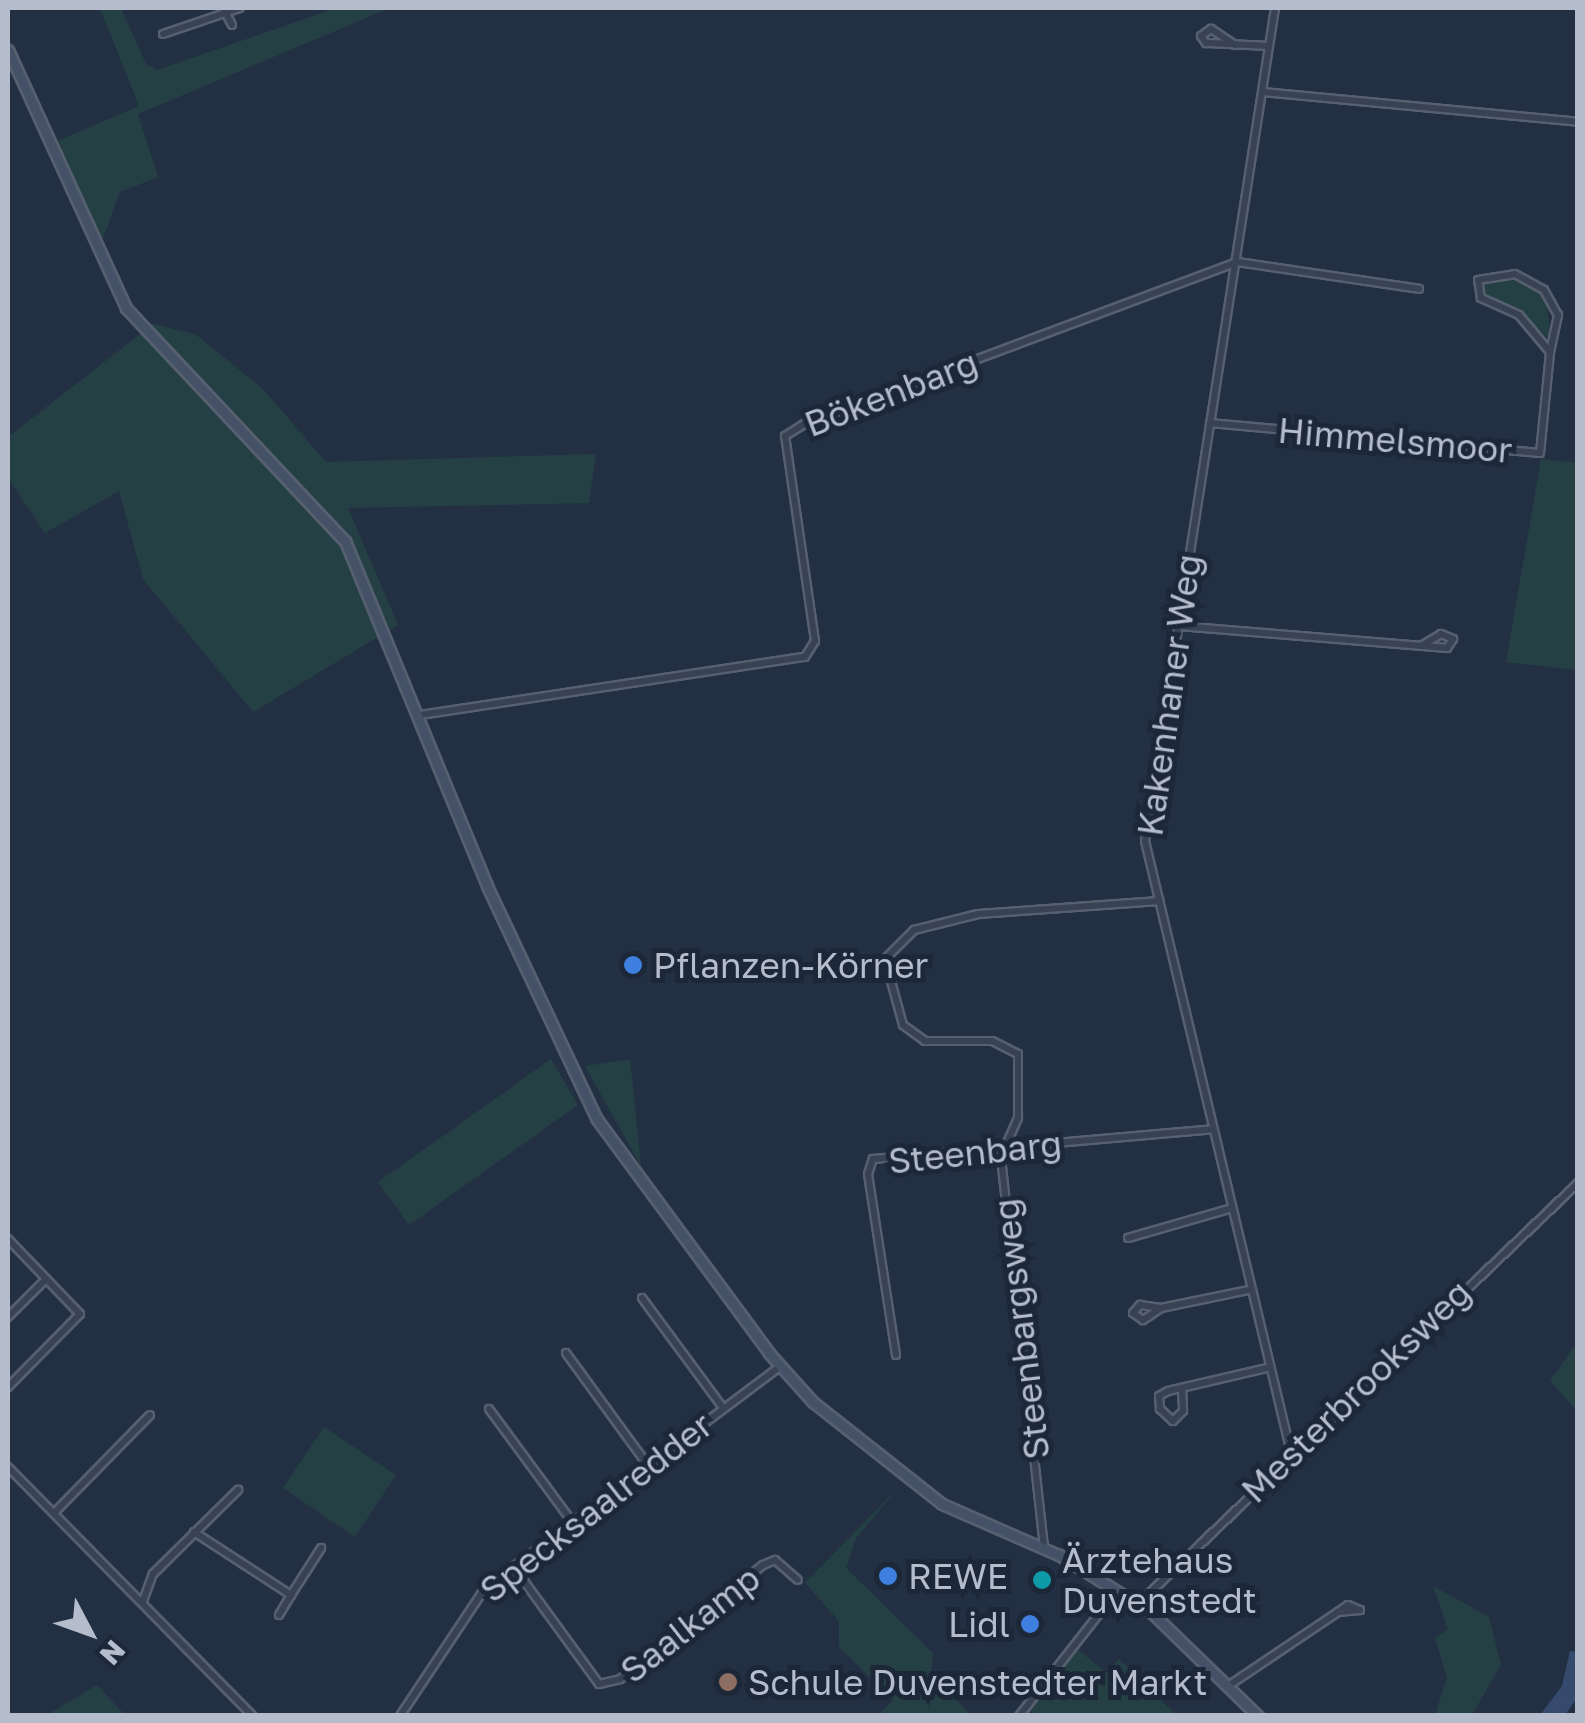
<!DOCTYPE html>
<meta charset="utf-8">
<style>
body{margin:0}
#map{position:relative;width:1585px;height:1723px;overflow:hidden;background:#233044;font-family:"Golos Text",sans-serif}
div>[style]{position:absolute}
.green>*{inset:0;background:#254044}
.water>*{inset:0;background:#354a6c}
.roads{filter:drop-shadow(2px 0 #566070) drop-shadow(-2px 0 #566070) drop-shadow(0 2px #566070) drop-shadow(0 -2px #566070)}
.minor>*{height:6px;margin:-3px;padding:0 3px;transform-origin:3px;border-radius:3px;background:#384253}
.secondary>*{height:9px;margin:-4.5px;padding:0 4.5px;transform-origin:4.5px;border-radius:4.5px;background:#455166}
.dots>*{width:28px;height:28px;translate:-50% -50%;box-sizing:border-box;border:5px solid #1c2738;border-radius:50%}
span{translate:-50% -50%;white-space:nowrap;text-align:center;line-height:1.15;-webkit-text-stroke:10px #1c2738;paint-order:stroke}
.street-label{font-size:35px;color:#b5bdcd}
.poi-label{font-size:35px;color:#b5bdcd}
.left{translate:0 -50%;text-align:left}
.right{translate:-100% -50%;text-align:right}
.frame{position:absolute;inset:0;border:10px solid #b5bdcd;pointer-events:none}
.north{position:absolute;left:40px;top:1583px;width:100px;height:100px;-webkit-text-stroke:8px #1c2738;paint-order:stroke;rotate:131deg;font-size:28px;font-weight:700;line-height:40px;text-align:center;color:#b5bdcd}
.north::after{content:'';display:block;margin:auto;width:35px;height:45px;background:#b5bdcd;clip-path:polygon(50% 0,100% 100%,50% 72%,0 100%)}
</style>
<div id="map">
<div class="green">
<div style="clip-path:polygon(100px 8px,121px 8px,146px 64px,157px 70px,336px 8px,385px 10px,138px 114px,158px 177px,120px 192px,102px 241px,57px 141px,139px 106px)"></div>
<div style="clip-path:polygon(1512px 278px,1546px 297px,1551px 341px,1517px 309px,1482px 295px,1482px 284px)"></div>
<div style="clip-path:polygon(153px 324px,195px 334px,262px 388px,326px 462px,596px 454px,589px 503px,348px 508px,398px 625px,253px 712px,143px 579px,119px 491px,45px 533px,8px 478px,8px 437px)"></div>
<div style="clip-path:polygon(1541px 459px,1577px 463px,1577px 670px,1506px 662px)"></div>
<div style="clip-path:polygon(551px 1059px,578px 1105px,409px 1225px,378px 1182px)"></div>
<div style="clip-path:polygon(630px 1059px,641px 1166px,585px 1066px)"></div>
<div style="clip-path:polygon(1577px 1342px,1577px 1411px,1550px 1381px)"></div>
<div style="clip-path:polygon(324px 1427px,396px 1475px,355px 1537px,283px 1488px)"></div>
<div style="clip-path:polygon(899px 1487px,856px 1538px,846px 1568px,933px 1653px,931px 1675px,971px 1715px,879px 1715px,893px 1700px,839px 1647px,839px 1621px,805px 1583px)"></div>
<div style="clip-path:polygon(1433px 1586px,1489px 1617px,1501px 1665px,1472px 1715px,1435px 1715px,1447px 1678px,1435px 1638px,1448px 1629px)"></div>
<div style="clip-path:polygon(1078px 1650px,1107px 1673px,1119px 1659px,1176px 1715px,1037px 1715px,1029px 1710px)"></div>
<div style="clip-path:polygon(97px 1685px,125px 1715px,54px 1715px,52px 1712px)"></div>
</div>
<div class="water">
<div style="clip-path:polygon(1570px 1651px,1577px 1652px,1577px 1698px,1565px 1715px,1540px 1715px,1562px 1686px)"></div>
</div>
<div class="roads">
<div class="minor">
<div style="left:223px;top:8px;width:19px;rotate:62deg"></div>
<div style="left:1275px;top:8px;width:843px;rotate:98.87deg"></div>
<div style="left:1145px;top:841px;width:629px;rotate:76.58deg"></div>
<div style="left:163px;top:34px;width:81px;rotate:-18.7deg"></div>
<div style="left:1235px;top:45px;width:29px;rotate:-146deg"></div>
<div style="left:1211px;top:29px;width:12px;rotate:145deg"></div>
<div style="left:1201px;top:36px;width:9px;rotate:54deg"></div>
<div style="left:1206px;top:43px;width:3px"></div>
<div style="left:1209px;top:43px;width:60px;rotate:2.9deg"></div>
<div style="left:1263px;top:92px;width:316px;rotate:5.4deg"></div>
<div style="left:1210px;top:423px;width:331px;rotate:5.2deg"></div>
<div style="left:1540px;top:453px;width:101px;rotate:-84.3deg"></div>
<div style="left:1550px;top:352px;width:48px;rotate:-130deg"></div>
<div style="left:1519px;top:315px;width:42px;rotate:-155.9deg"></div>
<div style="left:1481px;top:298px;width:18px;rotate:-99deg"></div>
<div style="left:1478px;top:280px;width:37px;rotate:-9deg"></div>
<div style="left:1515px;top:274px;width:33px;rotate:29deg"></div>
<div style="left:1544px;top:290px;width:29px;rotate:61deg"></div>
<div style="left:1558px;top:315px;width:38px;rotate:102deg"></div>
<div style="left:1179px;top:626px;width:269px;rotate:4.7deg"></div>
<div style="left:1447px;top:648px;width:11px;rotate:-56deg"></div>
<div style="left:1453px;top:639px;width:13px;rotate:-157deg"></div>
<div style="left:1441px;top:634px;width:23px;rotate:149deg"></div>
<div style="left:420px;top:715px;width:389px;rotate:-8.6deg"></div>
<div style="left:805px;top:657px;width:19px;rotate:-58deg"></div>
<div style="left:815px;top:641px;width:207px;rotate:-98.3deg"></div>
<div style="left:785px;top:436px;width:22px;rotate:-32deg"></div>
<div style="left:804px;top:424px;width:462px;rotate:-20.5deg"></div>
<div style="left:1237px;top:262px;width:184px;rotate:8.4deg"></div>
<div style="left:1128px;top:1238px;width:108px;rotate:-16.1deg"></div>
<div style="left:8px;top:1239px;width:104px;rotate:46.2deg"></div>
<div style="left:80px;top:1314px;width:103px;rotate:134.6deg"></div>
<div style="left:642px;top:1298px;width:137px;rotate:53.6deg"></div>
<div style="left:1161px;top:1308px;width:22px;rotate:146deg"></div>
<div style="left:1143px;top:1320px;width:12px;rotate:-145deg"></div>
<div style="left:1133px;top:1313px;width:11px;rotate:-49deg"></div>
<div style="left:1140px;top:1305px;width:21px;rotate:8deg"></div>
<div style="left:1161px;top:1308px;width:90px;rotate:-11.6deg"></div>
<div style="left:8px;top:1317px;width:54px;rotate:-45deg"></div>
<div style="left:566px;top:1353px;width:141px;rotate:53.9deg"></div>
<div style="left:896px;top:1355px;width:183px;rotate:-98.8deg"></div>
<div style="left:868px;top:1174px;width:16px;rotate:-72deg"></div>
<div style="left:873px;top:1159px;width:341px;rotate:-5deg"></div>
<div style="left:1182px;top:1389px;width:22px;rotate:87deg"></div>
<div style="left:1183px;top:1411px;width:14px;rotate:135deg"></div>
<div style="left:1173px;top:1421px;width:18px;rotate:-137deg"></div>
<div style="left:1160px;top:1409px;width:13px;rotate:-94deg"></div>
<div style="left:1159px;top:1396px;width:10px;rotate:-29deg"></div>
<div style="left:1168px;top:1391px;width:102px;rotate:-13.1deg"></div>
<div style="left:489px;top:1409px;width:142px;rotate:53.6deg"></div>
<div style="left:8px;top:1467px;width:349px;rotate:45.5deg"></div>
<div style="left:54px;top:1513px;width:137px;rotate:-45.6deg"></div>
<div style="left:194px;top:1532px;width:116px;rotate:33deg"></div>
<div style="left:291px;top:1595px;width:56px;rotate:-57.4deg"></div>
<div style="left:1044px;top:1547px;width:393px;rotate:-96.3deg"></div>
<div style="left:1001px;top:1156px;width:42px;rotate:-65.9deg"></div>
<div style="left:1018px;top:1118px;width:64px;rotate:-90deg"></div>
<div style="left:1018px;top:1054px;width:29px;rotate:-153deg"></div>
<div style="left:992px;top:1041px;width:67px;rotate:180deg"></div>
<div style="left:925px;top:1041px;width:27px;rotate:-144deg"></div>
<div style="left:903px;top:1025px;width:68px;rotate:-105.3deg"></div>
<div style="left:885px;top:959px;width:41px;rotate:-45deg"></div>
<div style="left:914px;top:930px;width:66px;rotate:-14deg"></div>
<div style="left:978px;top:914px;width:182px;rotate:-4.1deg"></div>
<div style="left:513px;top:1566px;width:146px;rotate:53.9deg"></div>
<div style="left:599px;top:1684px;width:22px;rotate:-13deg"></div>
<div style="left:620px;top:1679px;width:183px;rotate:-38.6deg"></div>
<div style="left:763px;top:1565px;width:13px;rotate:-23deg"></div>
<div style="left:775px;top:1560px;width:30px;rotate:41deg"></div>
<div style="left:143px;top:1601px;width:29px;rotate:-70deg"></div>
<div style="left:153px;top:1574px;width:120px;rotate:-44.7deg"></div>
<div style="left:1139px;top:1603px;width:608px;rotate:-43.73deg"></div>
<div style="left:279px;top:1615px;width:23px;rotate:-59deg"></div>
<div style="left:1231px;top:1684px;width:129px;rotate:-33.9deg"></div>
<div style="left:1338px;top:1612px;width:12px;rotate:-35deg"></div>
<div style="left:1348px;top:1605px;width:13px;rotate:23deg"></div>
<div style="left:1360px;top:1610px;width:22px;rotate:175deg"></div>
<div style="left:400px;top:1716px;width:154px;rotate:-56.4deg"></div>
<div style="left:485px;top:1588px;width:368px;rotate:-36.9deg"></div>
<div style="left:1019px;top:1716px;width:159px;rotate:-51.9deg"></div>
</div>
<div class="secondary">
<div style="left:8px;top:50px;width:284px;rotate:65.4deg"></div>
<div style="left:126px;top:308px;width:320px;rotate:46.8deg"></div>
<div style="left:345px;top:541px;width:373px;rotate:67.6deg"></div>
<div style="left:487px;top:886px;width:256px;rotate:64.8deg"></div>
<div style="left:596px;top:1118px;width:292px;rotate:53.6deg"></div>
<div style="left:769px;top:1353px;width:66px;rotate:48.1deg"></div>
<div style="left:813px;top:1402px;width:164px;rotate:38.3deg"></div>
<div style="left:942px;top:1504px;width:128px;rotate:23.6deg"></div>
<div style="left:1059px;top:1555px;width:110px;rotate:31.9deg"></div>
<div style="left:1152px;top:1613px;width:148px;rotate:44.2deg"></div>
</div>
</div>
<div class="dots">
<div style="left:633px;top:965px;background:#3f7fe0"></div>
<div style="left:888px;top:1576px;background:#3f7fe0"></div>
<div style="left:1042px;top:1580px;background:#0f9aa8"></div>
<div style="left:1030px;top:1624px;background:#3f7fe0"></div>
<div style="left:728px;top:1682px;background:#8d6e63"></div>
</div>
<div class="street-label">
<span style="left:891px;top:393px;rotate:-21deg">Bökenbarg</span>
<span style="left:1395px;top:440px;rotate:5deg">Himmelsmoor</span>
<span style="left:1169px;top:695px;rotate:-82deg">Kakenhaner Weg</span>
<span style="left:975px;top:1152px;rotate:-6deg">Steenbarg</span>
<span style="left:1021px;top:1329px;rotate:-97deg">Steenbargsweg</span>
<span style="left:1356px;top:1391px;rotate:-44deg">Mesterbrooksweg</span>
<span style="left:596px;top:1507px;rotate:-38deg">Specksaalredder</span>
<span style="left:690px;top:1624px;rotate:-38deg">Saalkamp</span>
</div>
<div class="poi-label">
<span class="left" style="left:653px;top:965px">Pflanzen-Körner</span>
<span class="left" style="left:1062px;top:1580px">Ärztehaus<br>Duvenstedt</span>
<span class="left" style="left:908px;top:1576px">REWE</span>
<span class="right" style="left:1010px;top:1624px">Lidl</span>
<span class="left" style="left:748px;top:1682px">Schule Duvenstedter Markt</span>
</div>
<div class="frame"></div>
<div class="north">N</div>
</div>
